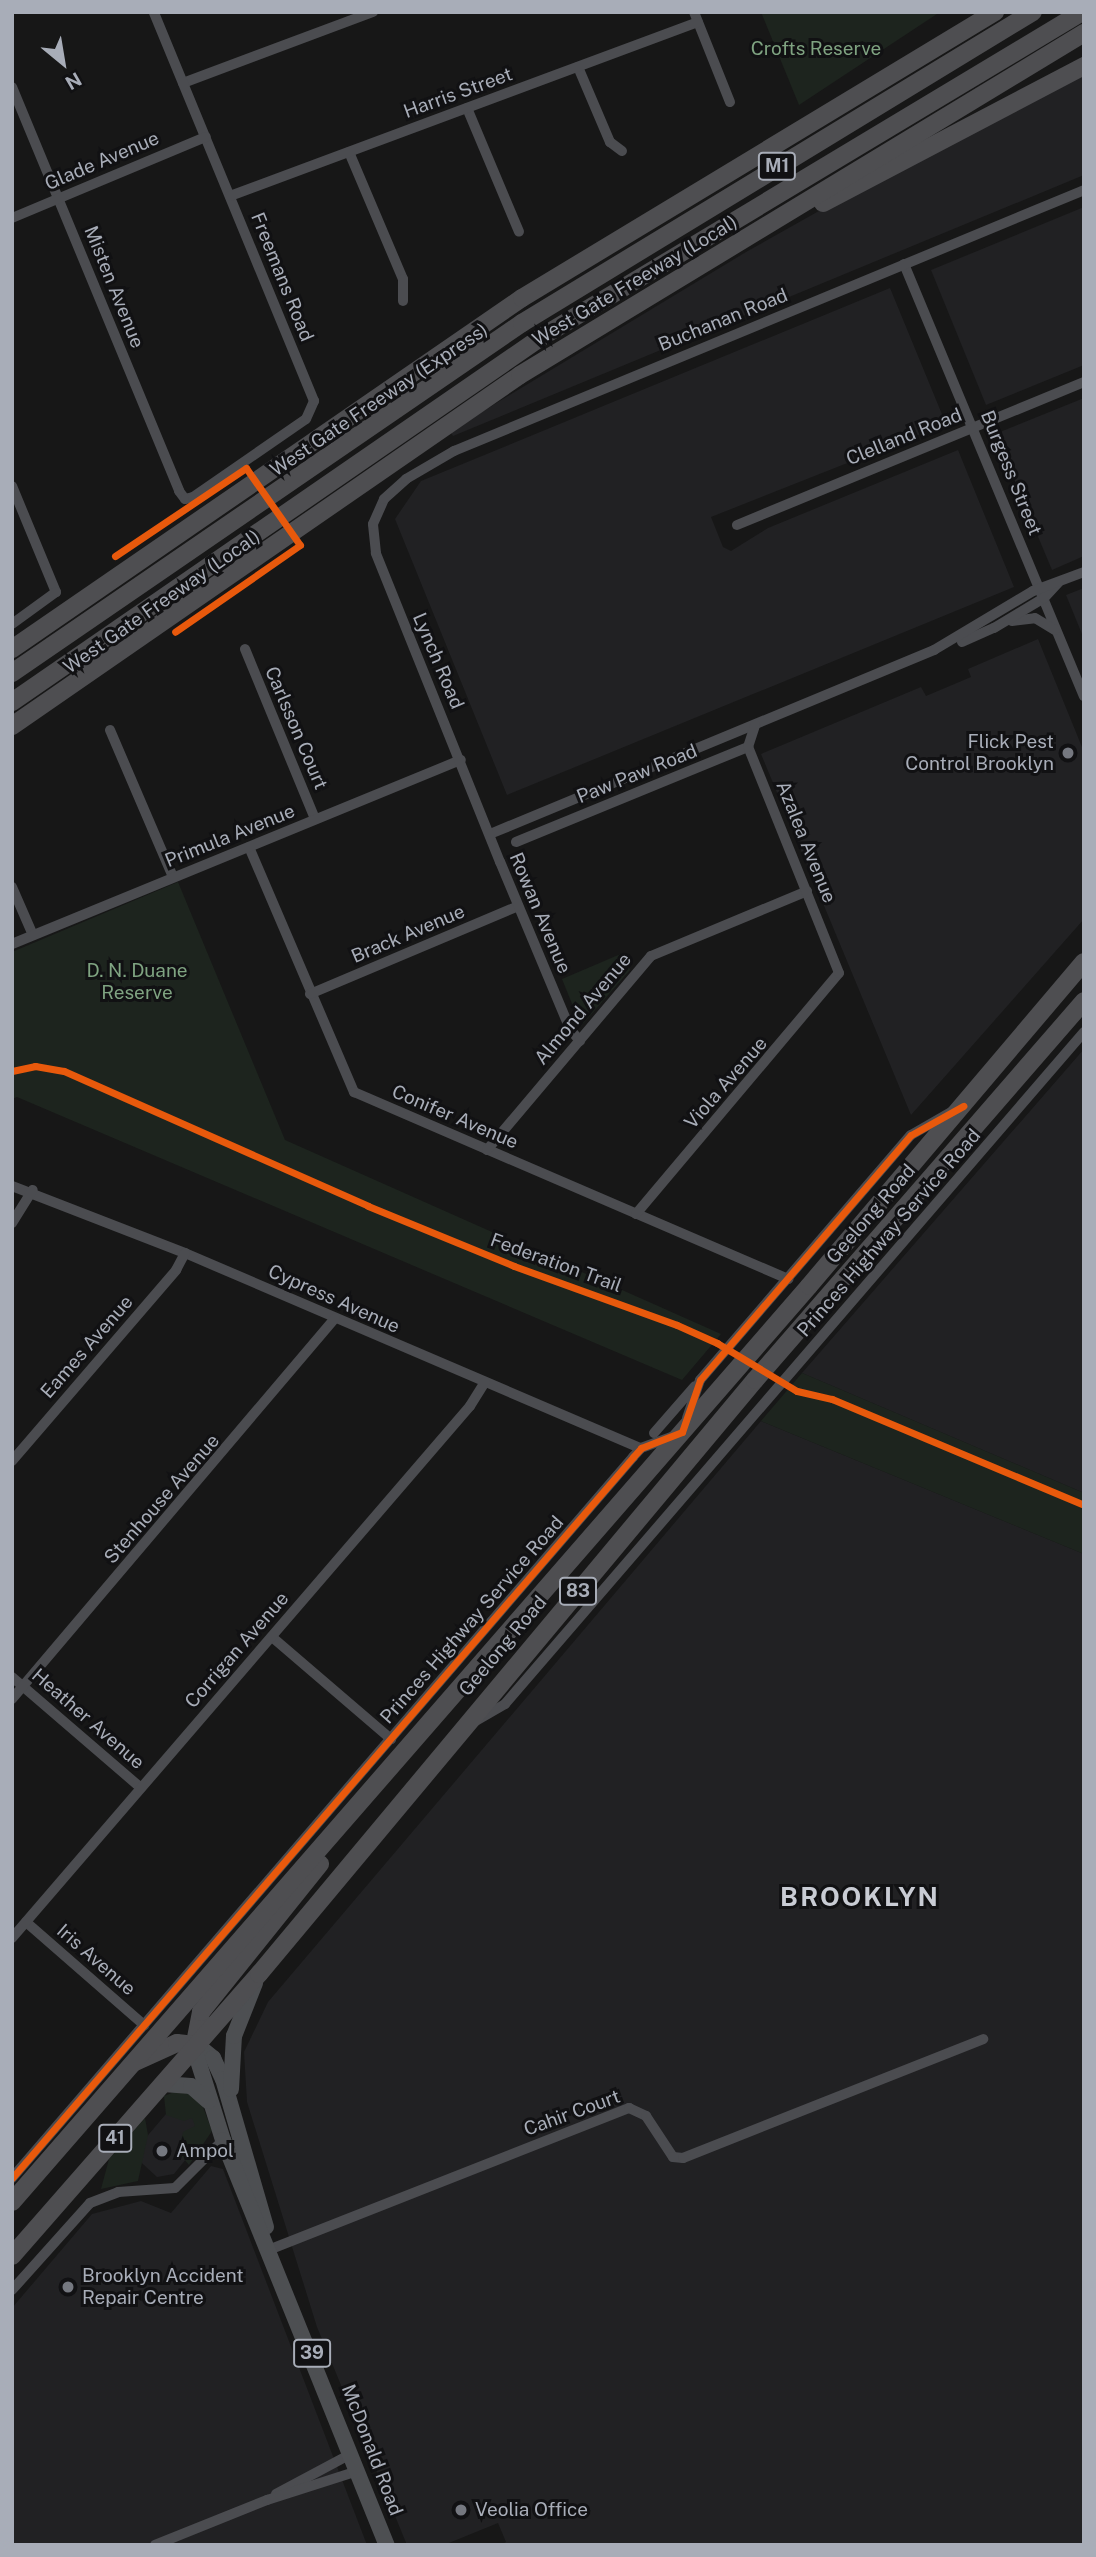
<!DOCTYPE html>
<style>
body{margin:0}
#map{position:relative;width:1096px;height:2557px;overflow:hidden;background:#171717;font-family:"Public Sans",sans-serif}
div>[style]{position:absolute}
.built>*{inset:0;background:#212123}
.green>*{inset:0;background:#1d241e}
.street>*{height:10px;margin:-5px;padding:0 5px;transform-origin:5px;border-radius:5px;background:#4b4c50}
.primary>*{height:16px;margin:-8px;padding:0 8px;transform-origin:8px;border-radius:8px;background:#4d4f52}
.highway>*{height:18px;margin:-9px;padding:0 9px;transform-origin:9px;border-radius:9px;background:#4e4e51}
.cycleway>*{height:7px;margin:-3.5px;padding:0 3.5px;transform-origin:3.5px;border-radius:3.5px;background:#e8590c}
.dots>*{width:19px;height:19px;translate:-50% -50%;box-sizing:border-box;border:4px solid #111113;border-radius:50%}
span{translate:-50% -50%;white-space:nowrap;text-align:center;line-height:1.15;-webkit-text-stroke:6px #111113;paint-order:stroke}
.shield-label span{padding:2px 5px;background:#111113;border:2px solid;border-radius:5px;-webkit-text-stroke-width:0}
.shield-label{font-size:18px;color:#a8adb8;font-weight:700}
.park-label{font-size:19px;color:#7fa381}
.street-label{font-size:19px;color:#a8adb8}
.poi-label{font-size:19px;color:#a8adb8}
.right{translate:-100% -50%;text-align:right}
.left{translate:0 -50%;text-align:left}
.district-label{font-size:26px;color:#c9ccd4;font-weight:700;letter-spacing:2px}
.frame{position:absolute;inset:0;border:14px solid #a8adb8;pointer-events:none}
.north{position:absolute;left:28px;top:28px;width:70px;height:70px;-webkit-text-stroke:5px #111113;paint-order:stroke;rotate:150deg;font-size:19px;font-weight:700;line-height:28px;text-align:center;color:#a8adb8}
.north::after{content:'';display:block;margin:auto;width:24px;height:32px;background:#a8adb8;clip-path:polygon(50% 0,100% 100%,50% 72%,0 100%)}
</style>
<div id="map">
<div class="built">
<div style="clip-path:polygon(1084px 62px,1084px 175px,453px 436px,450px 431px,746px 252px)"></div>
<div style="clip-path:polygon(1084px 207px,1084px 365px,986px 405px,931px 270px)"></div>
<div style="clip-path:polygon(890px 288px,946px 424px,711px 517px,723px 547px,731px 551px,768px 528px,958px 450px,1014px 587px,507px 795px,395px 519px,421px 481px)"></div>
<div style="clip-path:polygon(1084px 398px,1084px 556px,1052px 570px,995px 434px)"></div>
<div style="clip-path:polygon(1084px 588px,1084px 639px,1066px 595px)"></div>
<div style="clip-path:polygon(1038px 639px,1084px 752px,1084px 919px,911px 1115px,761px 754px,921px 687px,926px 696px,971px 677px,968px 669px)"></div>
<div style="clip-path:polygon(1084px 1049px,1084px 1493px,802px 1373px)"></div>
<div style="clip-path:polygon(761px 1421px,1084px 1554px,1084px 2545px,501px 2545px,506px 2542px,498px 2523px,444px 2545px,407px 2545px,317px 2327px,247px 2102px,244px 2052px,268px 2002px)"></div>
<div style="clip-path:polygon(177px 2101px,207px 2133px,174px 2174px,157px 2177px,132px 2154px)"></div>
<div style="clip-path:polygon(211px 2166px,223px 2169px,367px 2545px,12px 2545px,12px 2308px,92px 2214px,141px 2201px,171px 2213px)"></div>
</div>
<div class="green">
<div style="clip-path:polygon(761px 12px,940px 12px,799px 105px)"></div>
<div style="clip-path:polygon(178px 882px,285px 1140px,721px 1334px,682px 1380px,17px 1097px,12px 1099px,12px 952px)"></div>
<div style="clip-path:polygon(623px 953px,630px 970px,581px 1026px,562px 979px)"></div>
<div style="clip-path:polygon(802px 1373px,1084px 1493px,1084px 1554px,761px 1421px)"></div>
<div style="clip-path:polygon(182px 2089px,200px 2099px,212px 2131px,189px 2165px,178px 2152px,183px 2132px,195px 2126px,192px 2118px,184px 2121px,166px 2115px,164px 2096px)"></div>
<div style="clip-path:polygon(145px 2118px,148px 2135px,138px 2181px,101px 2189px,109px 2159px)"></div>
</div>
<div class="street">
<div style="left:694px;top:12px;width:97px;rotate:68.2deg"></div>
<div style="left:578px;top:67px;width:82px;rotate:66.9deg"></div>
<div style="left:610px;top:142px;width:15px;rotate:37deg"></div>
<div style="left:183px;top:83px;width:203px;rotate:-20.5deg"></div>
<div style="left:12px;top:87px;width:437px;rotate:67.5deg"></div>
<div style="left:179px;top:491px;width:10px;rotate:53deg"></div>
<div style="left:185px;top:499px;width:8px;rotate:-14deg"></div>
<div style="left:193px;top:497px;width:137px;rotate:-34.6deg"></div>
<div style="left:306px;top:419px;width:20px;rotate:-66deg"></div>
<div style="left:314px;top:401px;width:421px;rotate:-112.4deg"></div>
<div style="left:467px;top:108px;width:134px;rotate:67.2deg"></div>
<div style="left:349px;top:152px;width:138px;rotate:67deg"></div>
<div style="left:403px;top:279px;width:22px;rotate:90deg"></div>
<div style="left:230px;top:196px;width:499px;rotate:-20.4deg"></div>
<div style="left:12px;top:218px;width:210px;rotate:-22.7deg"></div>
<div style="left:904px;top:264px;width:468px;rotate:67.4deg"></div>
<div style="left:12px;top:486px;width:115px;rotate:67.5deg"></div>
<div style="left:56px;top:592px;width:54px;rotate:144deg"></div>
<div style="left:737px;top:525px;width:375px;rotate:-22.4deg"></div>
<div style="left:1012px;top:621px;width:23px;rotate:-7deg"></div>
<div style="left:1035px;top:618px;width:23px;rotate:31deg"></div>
<div style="left:962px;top:642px;width:35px;rotate:-24deg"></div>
<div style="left:994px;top:628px;width:58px;rotate:-31deg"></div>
<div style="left:1044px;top:598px;width:21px;rotate:-47deg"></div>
<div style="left:245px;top:649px;width:184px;rotate:67.6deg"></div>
<div style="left:110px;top:730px;width:160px;rotate:66.8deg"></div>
<div style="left:490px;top:834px;width:481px;rotate:-22.5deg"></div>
<div style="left:934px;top:650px;width:115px;rotate:-30.8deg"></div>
<div style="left:1033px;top:591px;width:54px;rotate:-20.4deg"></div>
<div style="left:516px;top:842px;width:251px;rotate:-22.3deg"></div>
<div style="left:249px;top:847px;width:267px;rotate:66.8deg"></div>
<div style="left:354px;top:1092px;width:473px;rotate:23.3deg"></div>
<div style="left:12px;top:887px;width:52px;rotate:66.4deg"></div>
<div style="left:12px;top:944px;width:485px;rotate:-22.3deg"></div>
<div style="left:310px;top:994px;width:226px;rotate:-22.9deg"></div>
<div style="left:580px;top:1041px;width:16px;rotate:-130deg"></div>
<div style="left:570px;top:1029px;width:181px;rotate:-112.7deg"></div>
<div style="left:500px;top:862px;width:333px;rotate:-111.9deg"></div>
<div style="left:376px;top:553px;width:29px;rotate:-96deg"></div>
<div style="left:373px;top:524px;width:27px;rotate:-66deg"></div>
<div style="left:384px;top:499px;width:30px;rotate:-42deg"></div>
<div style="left:406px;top:479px;width:56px;rotate:-30.3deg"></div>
<div style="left:454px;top:451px;width:682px;rotate:-22.5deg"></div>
<div style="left:487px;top:1150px;width:254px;rotate:-49.8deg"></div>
<div style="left:651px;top:956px;width:169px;rotate:-22.6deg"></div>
<div style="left:12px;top:1186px;width:186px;rotate:21.2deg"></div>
<div style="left:185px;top:1253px;width:496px;rotate:23.2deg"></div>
<div style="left:636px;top:1214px;width:315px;rotate:-49.9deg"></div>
<div style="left:839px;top:973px;width:244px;rotate:-111.9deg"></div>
<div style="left:748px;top:747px;width:23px;rotate:-72deg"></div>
<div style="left:12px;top:1223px;width:39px;rotate:-58deg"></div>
<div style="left:687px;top:1418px;width:40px;rotate:-71.1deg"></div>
<div style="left:700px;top:1380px;width:323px;rotate:-49.3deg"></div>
<div style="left:911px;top:1135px;width:48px;rotate:-29.7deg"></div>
<div style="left:654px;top:1433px;width:62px;rotate:-48.9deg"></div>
<div style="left:12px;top:1461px;width:252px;rotate:-49.3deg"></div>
<div style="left:176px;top:1270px;width:19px;rotate:-62deg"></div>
<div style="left:272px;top:1637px;width:157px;rotate:40.6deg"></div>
<div style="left:12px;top:1677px;width:170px;rotate:40.7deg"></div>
<div style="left:12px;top:1699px;width:499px;rotate:-49.7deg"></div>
<div style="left:474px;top:1722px;width:36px;rotate:-30deg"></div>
<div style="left:505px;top:1704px;width:887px;rotate:-49.25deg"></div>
<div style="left:26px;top:1922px;width:157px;rotate:41.1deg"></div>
<div style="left:12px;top:1938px;width:702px;rotate:-49.27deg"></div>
<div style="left:470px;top:1406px;width:28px;rotate:-58deg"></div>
<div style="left:12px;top:2178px;width:952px;rotate:-49.26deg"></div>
<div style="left:633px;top:1457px;width:12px;rotate:-48deg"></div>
<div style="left:641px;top:1448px;width:33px;rotate:-20deg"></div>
<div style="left:271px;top:2249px;width:385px;rotate:-21.5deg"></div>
<div style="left:629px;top:2108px;width:19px;rotate:25deg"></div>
<div style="left:646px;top:2116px;width:49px;rotate:56.6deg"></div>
<div style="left:673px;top:2157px;width:10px;rotate:6deg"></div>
<div style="left:683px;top:2158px;width:323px;rotate:-21.6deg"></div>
<div style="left:12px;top:2290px;width:117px;rotate:-48.1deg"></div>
<div style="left:90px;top:2203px;width:30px;rotate:-21deg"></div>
<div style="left:118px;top:2192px;width:57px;rotate:-4deg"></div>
<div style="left:175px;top:2188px;width:68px;rotate:-45deg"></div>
<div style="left:276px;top:2494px;width:85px;rotate:-28.1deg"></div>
<div style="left:155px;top:2545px;width:121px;rotate:-21.9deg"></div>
<div style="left:267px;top:2500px;width:96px;rotate:-17.7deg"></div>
</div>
<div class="primary">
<div style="left:197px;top:2045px;width:21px;rotate:39deg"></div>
<div style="left:213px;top:2058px;width:23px;rotate:65deg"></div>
<div style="left:223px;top:2079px;width:154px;rotate:73.8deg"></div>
<div style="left:194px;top:2048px;width:96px;rotate:72.5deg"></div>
<div style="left:223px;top:2140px;width:437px;rotate:68deg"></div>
<div style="left:163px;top:2084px;width:28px;rotate:4deg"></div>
<div style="left:191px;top:2086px;width:23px;rotate:41deg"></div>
<div style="left:231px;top:2089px;width:53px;rotate:-86.8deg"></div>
<div style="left:234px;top:2036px;width:57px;rotate:-68.4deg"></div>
</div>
<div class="highway">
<div style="left:823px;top:203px;width:295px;rotate:-27.7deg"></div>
<div style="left:12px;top:649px;width:619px;rotate:-34.54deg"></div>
<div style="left:522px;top:298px;width:553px;rotate:-31.16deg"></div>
<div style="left:12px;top:673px;width:619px;rotate:-34.46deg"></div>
<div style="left:522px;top:323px;width:598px;rotate:-31.33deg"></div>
<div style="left:12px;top:702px;width:645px;rotate:-34.58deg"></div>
<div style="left:543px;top:336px;width:629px;rotate:-31.01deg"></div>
<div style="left:12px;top:726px;width:617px;rotate:-34.64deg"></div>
<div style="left:520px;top:375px;width:660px;rotate:-31.23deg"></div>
<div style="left:194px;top:2048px;width:37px;rotate:-79deg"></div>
<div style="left:201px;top:2012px;width:190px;rotate:-51.2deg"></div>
<div style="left:135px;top:2062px;width:46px;rotate:-24.3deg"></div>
<div style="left:177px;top:2043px;width:20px;rotate:6deg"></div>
<div style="left:12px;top:2202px;width:1214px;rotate:-48.97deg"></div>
<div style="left:809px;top:1286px;width:425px;rotate:-49.7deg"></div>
<div style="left:12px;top:2256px;width:375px;rotate:-48.8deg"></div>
<div style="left:259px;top:1974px;width:774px;rotate:-50.14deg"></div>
<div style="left:755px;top:1380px;width:502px;rotate:-49.04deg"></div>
</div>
<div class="cycleway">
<div style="left:115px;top:556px;width:158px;rotate:-33.9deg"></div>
<div style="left:246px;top:468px;width:94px;rotate:55deg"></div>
<div style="left:300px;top:545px;width:152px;rotate:145.2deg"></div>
<div style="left:12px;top:1071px;width:24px;rotate:-12deg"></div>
<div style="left:35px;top:1066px;width:29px;rotate:10deg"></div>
<div style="left:64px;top:1071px;width:333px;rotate:23.9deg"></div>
<div style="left:368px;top:1206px;width:158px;rotate:22.3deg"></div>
<div style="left:514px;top:1266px;width:173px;rotate:19.9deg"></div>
<div style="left:677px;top:1325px;width:44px;rotate:24.2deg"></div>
<div style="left:717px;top:1343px;width:93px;rotate:31deg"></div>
<div style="left:797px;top:1391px;width:36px;rotate:13deg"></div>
<div style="left:832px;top:1399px;width:273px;rotate:22.8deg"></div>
<div style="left:12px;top:2178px;width:952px;rotate:-49.26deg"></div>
<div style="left:633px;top:1457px;width:12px;rotate:-48deg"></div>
<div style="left:641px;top:1448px;width:44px;rotate:-21.3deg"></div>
<div style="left:682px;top:1432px;width:55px;rotate:-70.9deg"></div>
<div style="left:700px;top:1380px;width:323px;rotate:-49.3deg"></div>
<div style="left:911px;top:1135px;width:60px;rotate:-29.1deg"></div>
</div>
<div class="dots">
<div style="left:1068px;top:753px;background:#757880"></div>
<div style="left:162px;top:2151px;background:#757880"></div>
<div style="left:68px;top:2287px;background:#757880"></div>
<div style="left:461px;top:2510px;background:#757880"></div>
</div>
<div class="shield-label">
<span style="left:777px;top:166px">M1</span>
<span style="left:578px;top:1591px">83</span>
<span style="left:115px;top:2138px">41</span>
<span style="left:312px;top:2353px">39</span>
</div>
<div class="park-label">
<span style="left:816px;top:49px">Crofts Reserve</span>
<span style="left:137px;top:982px">D. N. Duane<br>Reserve</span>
</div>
<div class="street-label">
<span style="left:458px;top:93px;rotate:-20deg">Harris Street</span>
<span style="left:102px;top:161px;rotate:-23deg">Glade Avenue</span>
<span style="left:282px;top:277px;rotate:68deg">Freemans Road</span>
<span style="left:635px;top:281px;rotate:-31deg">West Gate Freeway (Local)</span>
<span style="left:114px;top:287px;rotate:68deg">Misten Avenue</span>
<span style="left:723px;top:320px;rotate:-22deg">Buchanan Road</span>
<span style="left:379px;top:400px;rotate:-34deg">West Gate Freeway (Express)</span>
<span style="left:904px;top:437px;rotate:-22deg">Clelland Road</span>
<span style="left:1011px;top:473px;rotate:68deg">Burgess Street</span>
<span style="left:162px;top:602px;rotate:-35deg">West Gate Freeway (Local)</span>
<span style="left:438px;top:661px;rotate:67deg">Lynch Road</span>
<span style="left:296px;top:728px;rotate:67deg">Carlsson Court</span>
<span style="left:637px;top:774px;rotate:-22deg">Paw Paw Road</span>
<span style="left:230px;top:836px;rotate:-22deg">Primula Avenue</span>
<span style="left:806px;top:842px;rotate:68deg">Azalea Avenue</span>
<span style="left:540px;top:913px;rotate:67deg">Rowan Avenue</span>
<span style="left:408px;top:934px;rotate:-23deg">Brack Avenue</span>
<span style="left:583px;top:1009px;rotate:-50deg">Almond Avenue</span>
<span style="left:726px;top:1083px;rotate:-49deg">Viola Avenue</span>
<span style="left:455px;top:1117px;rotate:23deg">Conifer Avenue</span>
<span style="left:871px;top:1214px;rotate:-49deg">Geelong Road</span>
<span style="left:889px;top:1233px;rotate:-49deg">Princes Highway Service Road</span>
<span style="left:556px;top:1263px;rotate:20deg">Federation Trail</span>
<span style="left:334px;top:1299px;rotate:24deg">Cypress Avenue</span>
<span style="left:87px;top:1347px;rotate:-49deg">Eames Avenue</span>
<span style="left:162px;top:1499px;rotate:-49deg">Stenhouse Avenue</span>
<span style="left:472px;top:1620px;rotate:-49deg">Princes Highway Service Road</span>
<span style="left:503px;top:1646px;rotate:-50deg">Geelong Road</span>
<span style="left:237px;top:1650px;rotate:-49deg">Corrigan Avenue</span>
<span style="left:88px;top:1719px;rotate:41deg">Heather Avenue</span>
<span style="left:96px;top:1960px;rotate:41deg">Iris Avenue</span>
<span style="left:572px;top:2113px;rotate:-20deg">Cahir Court</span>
<span style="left:372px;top:2450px;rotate:69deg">McDonald Road</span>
</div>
<div class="poi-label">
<span class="right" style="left:1054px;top:753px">Flick Pest<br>Control Brooklyn</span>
<span class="left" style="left:176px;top:2151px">Ampol</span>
<span class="left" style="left:82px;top:2287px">Brooklyn Accident<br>Repair Centre</span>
<span class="left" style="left:475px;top:2510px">Veolia Office</span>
</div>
<div class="district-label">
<span style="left:860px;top:1897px">BROOKLYN</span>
</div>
<div class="frame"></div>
<div class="north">N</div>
</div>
